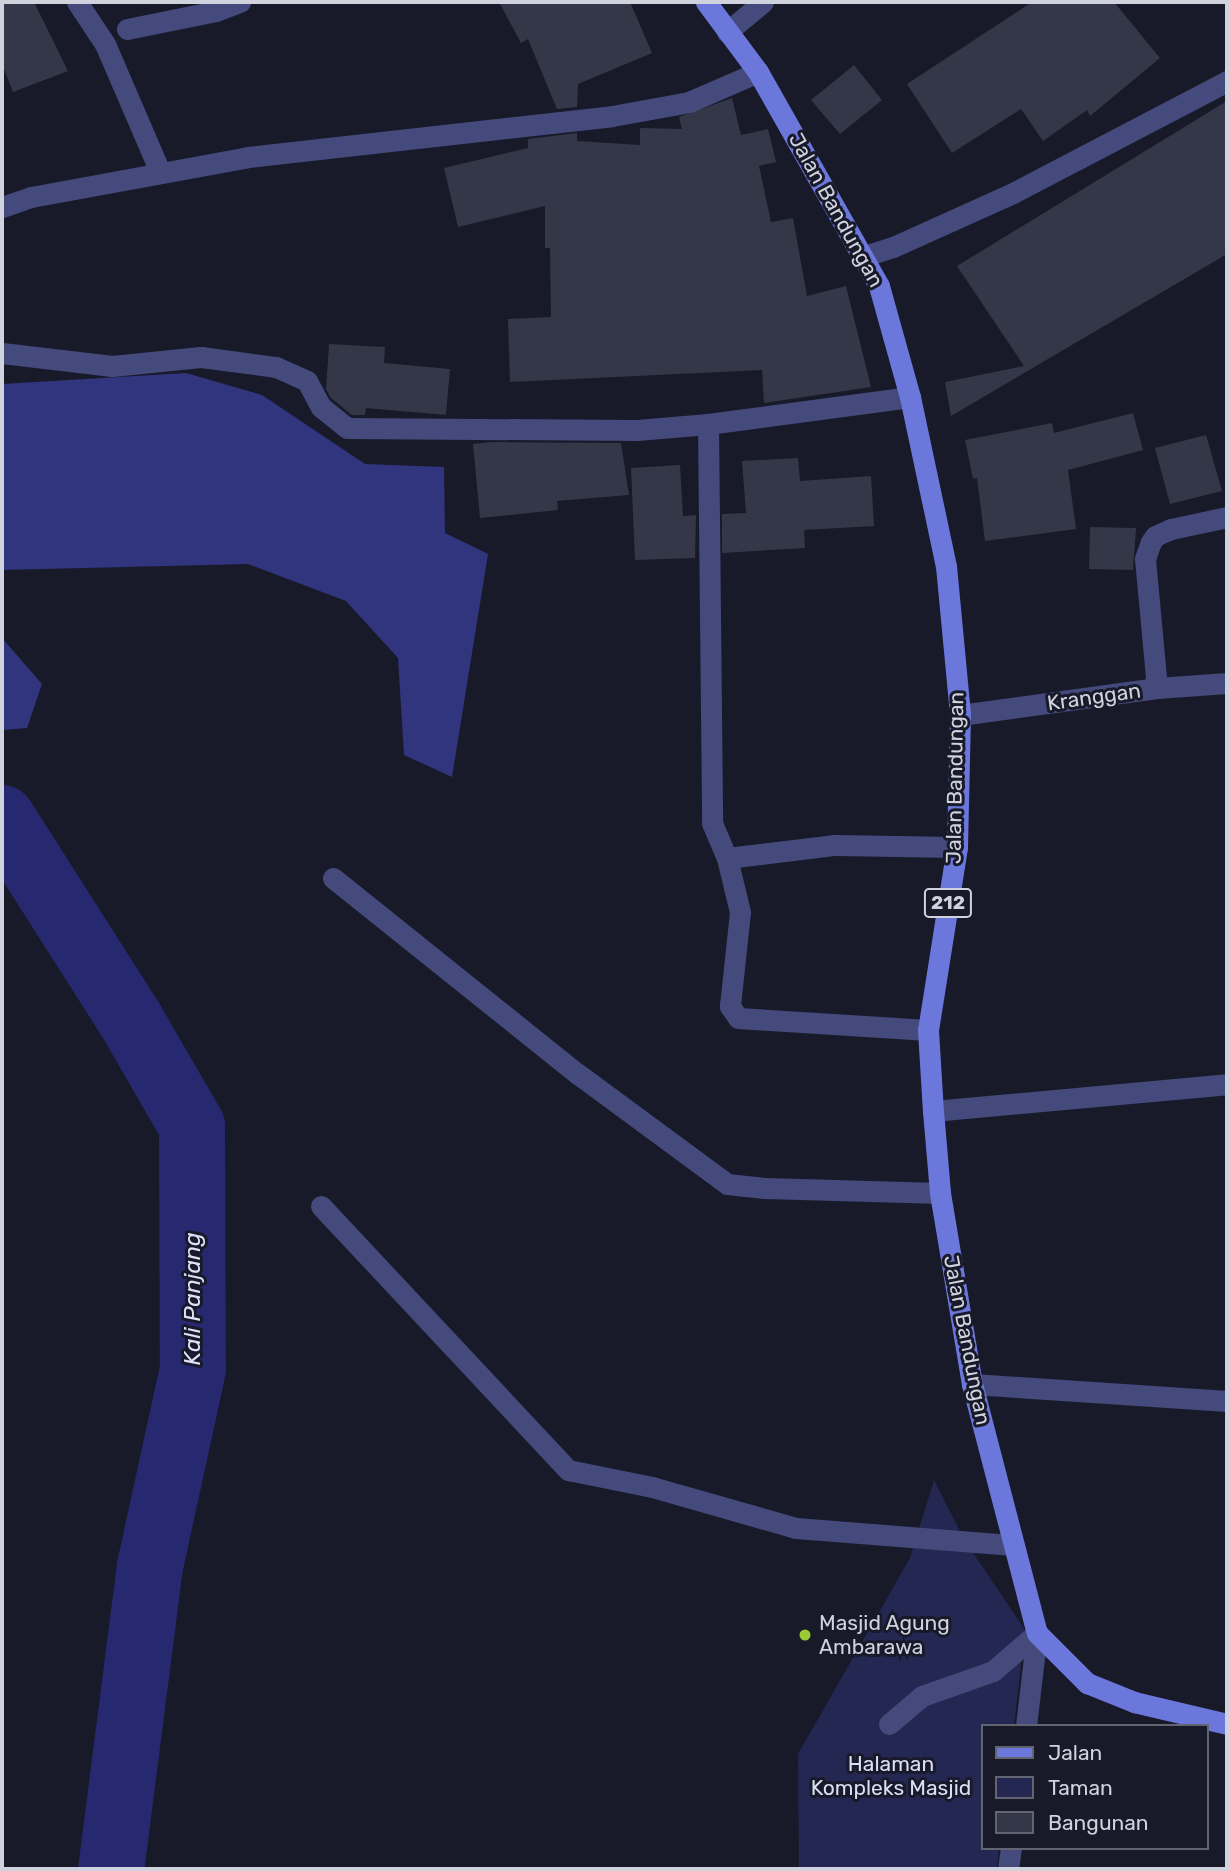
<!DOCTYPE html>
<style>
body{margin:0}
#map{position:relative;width:1229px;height:1871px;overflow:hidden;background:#181a2a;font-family:Rubik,sans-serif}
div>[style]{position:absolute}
.green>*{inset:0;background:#232752}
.forest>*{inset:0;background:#31357d}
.river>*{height:66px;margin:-33px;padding:0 33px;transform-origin:33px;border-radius:33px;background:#272970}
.building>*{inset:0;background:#343748}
.lane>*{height:21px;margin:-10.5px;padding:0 10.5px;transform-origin:10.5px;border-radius:10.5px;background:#444a7b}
.street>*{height:21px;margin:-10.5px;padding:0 10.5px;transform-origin:10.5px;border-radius:10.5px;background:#444a7b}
.primary>*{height:21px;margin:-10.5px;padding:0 10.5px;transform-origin:10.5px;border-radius:10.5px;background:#6c77dc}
.dots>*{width:19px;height:19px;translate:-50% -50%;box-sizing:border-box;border:4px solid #181a2a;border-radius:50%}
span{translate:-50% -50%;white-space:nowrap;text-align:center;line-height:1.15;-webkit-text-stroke:6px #181a2a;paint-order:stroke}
.shield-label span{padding:2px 5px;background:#181a2a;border:2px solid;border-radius:5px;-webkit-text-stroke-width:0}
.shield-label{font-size:19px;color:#d0d3de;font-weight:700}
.street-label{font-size:21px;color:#d0d3de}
.poi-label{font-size:21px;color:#d0d3de}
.left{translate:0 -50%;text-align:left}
.park-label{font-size:21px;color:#dbdff5}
.water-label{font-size:23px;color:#dee2f8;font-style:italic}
.frame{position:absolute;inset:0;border:4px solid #d0d3de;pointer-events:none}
.legend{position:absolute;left:981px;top:1724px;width:228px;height:126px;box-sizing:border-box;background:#181a2a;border:2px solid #626472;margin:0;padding:9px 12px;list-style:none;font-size:21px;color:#d0d3de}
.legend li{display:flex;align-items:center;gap:14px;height:35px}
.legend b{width:35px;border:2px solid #626472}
</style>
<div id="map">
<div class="green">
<div style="clip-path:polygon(934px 1480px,965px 1541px,1025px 1630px,1014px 1726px,982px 1726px,982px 1848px,999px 1848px,997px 1869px,799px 1869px,798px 1754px,910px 1558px)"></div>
</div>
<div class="forest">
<div style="clip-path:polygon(186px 373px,262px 395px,365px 464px,444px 467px,445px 533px,488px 554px,452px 777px,404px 755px,398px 658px,346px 601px,248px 564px,2px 570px,2px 384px)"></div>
<div style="clip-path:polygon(2px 638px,42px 684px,27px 728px,2px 730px)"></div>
</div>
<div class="river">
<div style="left:2px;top:818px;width:236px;rotate:57.5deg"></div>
<div style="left:129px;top:1017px;width:126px;rotate:60deg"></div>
<div style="left:192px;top:1126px;width:243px;rotate:89.8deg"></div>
<div style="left:193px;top:1369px;width:202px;rotate:102.3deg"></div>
<div style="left:150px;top:1566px;width:305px;rotate:97.3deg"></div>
</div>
<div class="building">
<div style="clip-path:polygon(2px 2px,34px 2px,68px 71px,13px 92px,2px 64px)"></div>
<div style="clip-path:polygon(499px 2px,630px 2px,652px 53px,578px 84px,577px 107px,557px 109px,528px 39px,521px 43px)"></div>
<div style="clip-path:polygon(1032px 2px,1114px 2px,1160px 58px,1090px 116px,1087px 110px,1043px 141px,1021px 109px,952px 153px,907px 84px)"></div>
<div style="clip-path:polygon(854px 65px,882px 100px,840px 134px,811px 100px)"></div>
<div style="clip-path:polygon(732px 98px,741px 135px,768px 129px,776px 162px,759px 166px,771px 222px,793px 218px,807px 296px,846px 286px,871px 387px,764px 403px,762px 370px,510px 382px,508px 319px,551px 317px,550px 248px,545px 248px,545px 206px,458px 227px,444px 168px,528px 148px,528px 139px,577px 133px,577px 141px,640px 145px,640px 128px,682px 129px,679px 117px)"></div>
<div style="clip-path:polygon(1227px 101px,1227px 254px,951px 416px,945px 382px,1024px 366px,957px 266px)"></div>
<div style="clip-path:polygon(329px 344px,385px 347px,384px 363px,450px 369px,446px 415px,366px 408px,365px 415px,352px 415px,331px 398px,326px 389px)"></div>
<div style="clip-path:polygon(1133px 413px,1143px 450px,1068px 470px,1076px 529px,985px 541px,977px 478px,973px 479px,965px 440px,1052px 423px,1054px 433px)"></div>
<div style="clip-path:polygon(1206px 435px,1222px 491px,1170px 504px,1155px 448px)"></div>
<div style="clip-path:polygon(491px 442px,621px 443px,629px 495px,557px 501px,558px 510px,480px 518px,473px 444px)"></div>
<div style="clip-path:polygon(798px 458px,800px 481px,871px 476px,874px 526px,804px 530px,805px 548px,722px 553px,722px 514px,746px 513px,742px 461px)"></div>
<div style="clip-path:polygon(680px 465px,683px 516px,696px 515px,695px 558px,635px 560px,631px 468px)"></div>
<div style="clip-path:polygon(1090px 527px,1136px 528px,1133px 570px,1089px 569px)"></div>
</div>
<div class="lane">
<div style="left:889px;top:1724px;width:43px;rotate:-40.3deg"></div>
<div style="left:922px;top:1696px;width:75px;rotate:-19.4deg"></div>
<div style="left:993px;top:1671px;width:58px;rotate:-40.8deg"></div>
</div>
<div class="street">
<div style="left:77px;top:2px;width:50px;rotate:56.3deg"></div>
<div style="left:105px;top:44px;width:139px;rotate:66.7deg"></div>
<div style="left:127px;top:29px;width:91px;rotate:-11.4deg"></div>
<div style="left:216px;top:11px;width:26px;rotate:-21deg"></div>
<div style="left:727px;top:32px;width:47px;rotate:-39.8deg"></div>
<div style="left:2px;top:207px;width:31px;rotate:-19deg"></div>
<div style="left:31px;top:197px;width:221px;rotate:-10.4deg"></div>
<div style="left:248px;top:157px;width:366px;rotate:-6.4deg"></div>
<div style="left:612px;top:116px;width:78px;rotate:-10.3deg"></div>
<div style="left:689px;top:102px;width:75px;rotate:-23.5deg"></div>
<div style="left:865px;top:256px;width:29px;rotate:-18deg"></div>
<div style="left:893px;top:247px;width:132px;rotate:-24.2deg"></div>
<div style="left:1013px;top:193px;width:242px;rotate:-27.6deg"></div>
<div style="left:2px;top:353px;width:111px;rotate:6.7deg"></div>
<div style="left:112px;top:366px;width:89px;rotate:-5.8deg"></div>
<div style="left:201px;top:357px;width:76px;rotate:7.6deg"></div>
<div style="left:276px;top:367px;width:34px;rotate:24deg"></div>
<div style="left:307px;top:381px;width:30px;rotate:62deg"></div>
<div style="left:321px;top:407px;width:33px;rotate:39deg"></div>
<div style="left:347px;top:428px;width:290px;rotate:0.4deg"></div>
<div style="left:637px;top:430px;width:71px;rotate:-4.8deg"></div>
<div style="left:708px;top:424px;width:204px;rotate:-7.6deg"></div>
<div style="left:708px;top:424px;width:399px;rotate:89.4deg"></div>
<div style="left:712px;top:823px;width:38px;rotate:67deg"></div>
<div style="left:727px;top:858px;width:56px;rotate:76.5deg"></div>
<div style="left:740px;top:912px;width:95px;rotate:96.1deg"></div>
<div style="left:730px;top:1006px;width:14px;rotate:56deg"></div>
<div style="left:738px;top:1018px;width:190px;rotate:3.6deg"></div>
<div style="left:1157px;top:688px;width:130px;rotate:-95.3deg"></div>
<div style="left:1145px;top:559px;width:18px;rotate:-71deg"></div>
<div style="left:1151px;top:542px;width:7px;rotate:-56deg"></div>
<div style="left:1155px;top:536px;width:17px;rotate:-24deg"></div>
<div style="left:1171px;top:529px;width:57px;rotate:-12.1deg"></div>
<div style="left:960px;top:715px;width:199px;rotate:-7.8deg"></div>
<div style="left:1157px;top:688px;width:70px;rotate:-4.1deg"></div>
<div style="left:727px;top:858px;width:109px;rotate:-6.9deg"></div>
<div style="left:835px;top:845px;width:122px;rotate:0.9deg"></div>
<div style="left:333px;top:878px;width:314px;rotate:38.7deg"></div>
<div style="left:578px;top:1074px;width:185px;rotate:36.4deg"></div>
<div style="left:727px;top:1184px;width:38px;rotate:6deg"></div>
<div style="left:765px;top:1188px;width:175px;rotate:1.6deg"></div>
<div style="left:933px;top:1111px;width:295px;rotate:-5.2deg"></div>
<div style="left:321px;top:1206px;width:362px;rotate:46.9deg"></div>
<div style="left:568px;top:1470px;width:86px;rotate:11.4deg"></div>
<div style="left:652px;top:1487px;width:150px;rotate:15.9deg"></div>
<div style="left:796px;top:1528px;width:218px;rotate:4.5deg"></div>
<div style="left:972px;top:1384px;width:256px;rotate:3.8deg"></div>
<div style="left:1026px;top:1726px;width:94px;rotate:-83.3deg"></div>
<div style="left:1008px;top:1869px;width:21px;rotate:-82deg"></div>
</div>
<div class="primary">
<div style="left:706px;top:2px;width:87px;rotate:53.4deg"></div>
<div style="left:758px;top:72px;width:246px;rotate:60.5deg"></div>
<div style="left:879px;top:286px;width:115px;rotate:74.4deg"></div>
<div style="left:910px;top:397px;width:173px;rotate:78deg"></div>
<div style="left:946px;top:566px;width:150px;rotate:84.6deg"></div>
<div style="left:960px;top:715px;width:132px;rotate:91.3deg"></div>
<div style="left:957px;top:847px;width:185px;rotate:99deg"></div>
<div style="left:928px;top:1030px;width:81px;rotate:86.5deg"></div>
<div style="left:933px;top:1111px;width:82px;rotate:85.1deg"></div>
<div style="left:940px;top:1193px;width:194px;rotate:80.5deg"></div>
<div style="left:972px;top:1384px;width:257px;rotate:75.4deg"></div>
<div style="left:1037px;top:1633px;width:71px;rotate:45deg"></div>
<div style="left:1087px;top:1683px;width:51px;rotate:22deg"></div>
<div style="left:1134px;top:1702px;width:96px;rotate:13.3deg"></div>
</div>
<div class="dots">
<div style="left:805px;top:1635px;background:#9acb34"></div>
</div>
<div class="shield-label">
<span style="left:948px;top:903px">212</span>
</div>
<div class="street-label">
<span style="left:836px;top:210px;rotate:61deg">Jalan Bandungan</span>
<span style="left:1094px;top:697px;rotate:-8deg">Kranggan</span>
<span style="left:955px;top:778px;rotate:-89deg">Jalan Bandungan</span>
<span style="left:967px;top:1340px;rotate:79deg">Jalan Bandungan</span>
</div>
<div class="poi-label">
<span class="left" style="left:819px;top:1635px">Masjid Agung<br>Ambarawa</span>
</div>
<div class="park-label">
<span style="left:891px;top:1776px">Halaman<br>Kompleks Masjid</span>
</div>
<div class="water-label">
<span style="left:192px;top:1299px;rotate:-90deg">Kali Panjang</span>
</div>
<div class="frame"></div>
<ul class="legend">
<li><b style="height:9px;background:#6c77dc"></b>Jalan</li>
<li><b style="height:19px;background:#232752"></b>Taman</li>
<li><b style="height:19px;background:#343748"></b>Bangunan</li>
</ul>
</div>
